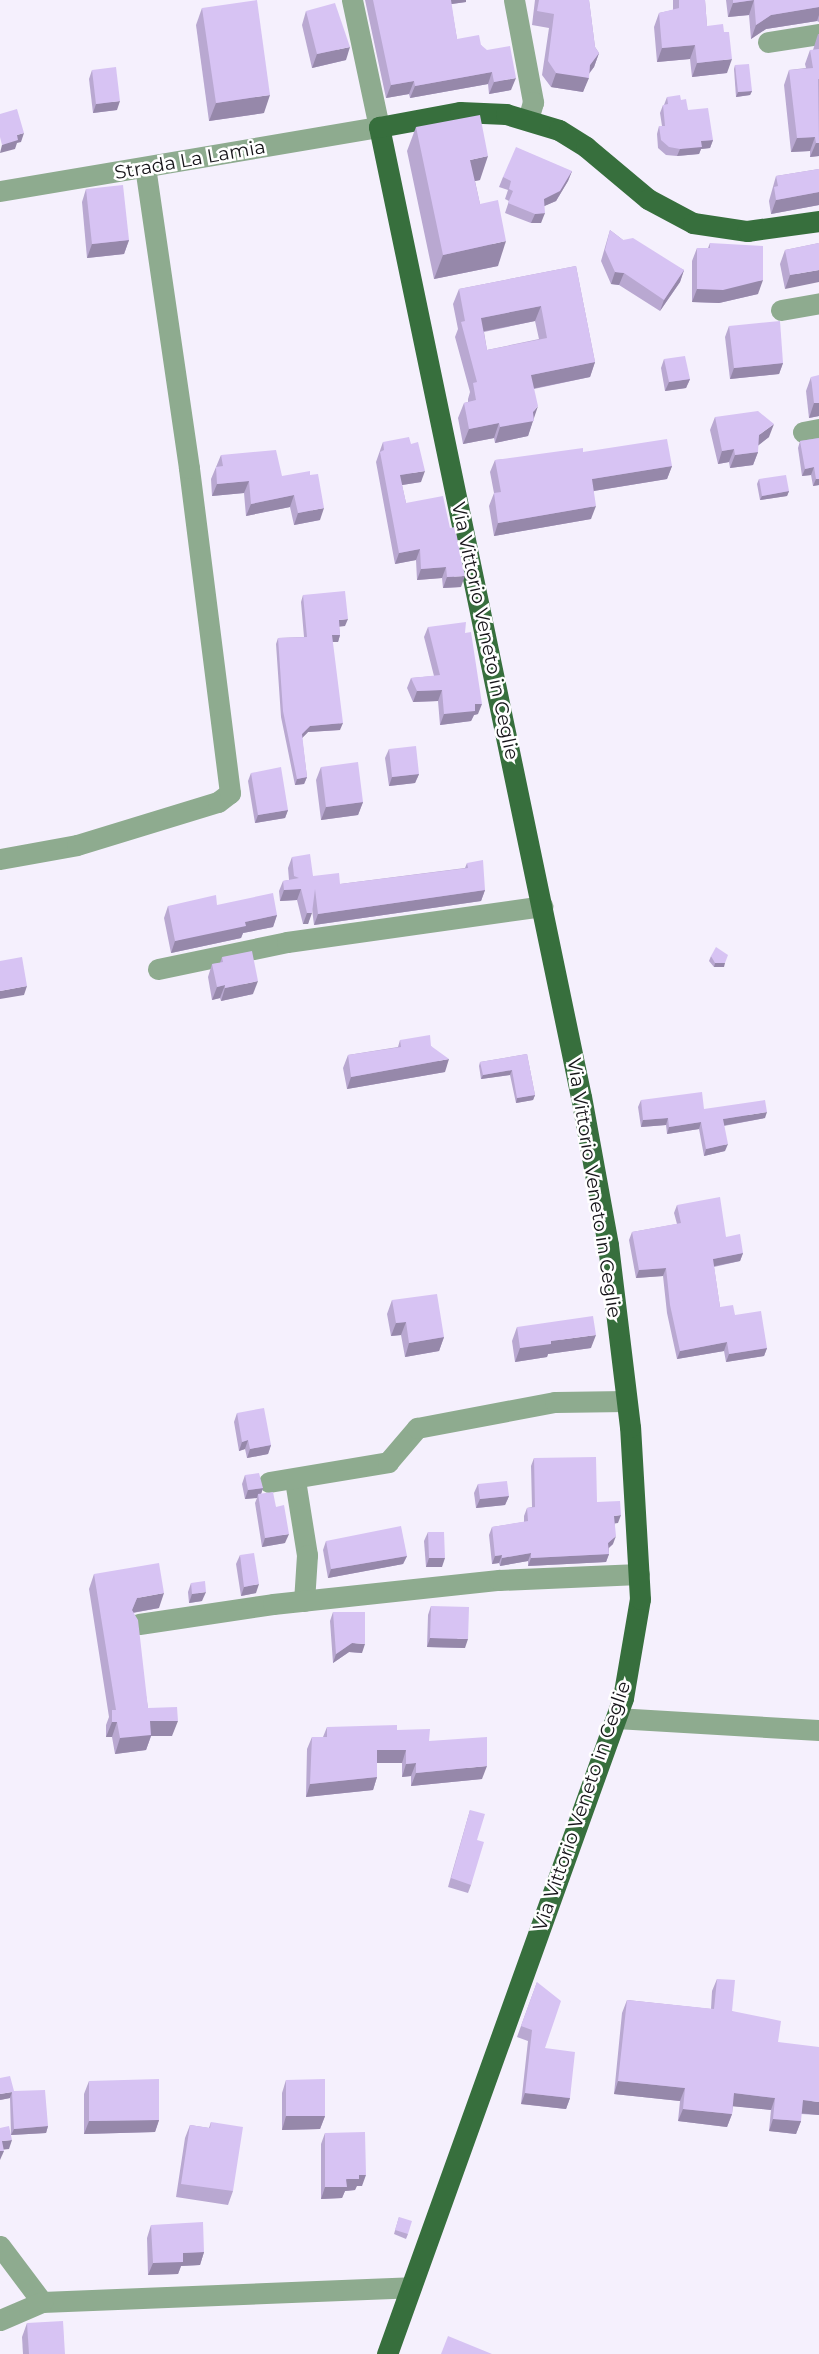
<!DOCTYPE html>
<style>
body{margin:0}
#map{position:relative;width:819px;height:2354px;overflow:hidden;background:#f5f0fd;font-family:Montserrat,sans-serif}
div>[style]{position:absolute}
.minor>*{height:21px;margin:-10.5px;padding:0 10.5px;transform-origin:10.5px;border-radius:10.5px;background:#8eab8f}
.major>*{height:21px;margin:-10.5px;padding:0 10.5px;transform-origin:10.5px;border-radius:10.5px;background:#376f3d}
.wall>*{inset:0;background:#b9a8d1}
.shaded-wall>*{inset:0;background:#9688aa}
.building>*{inset:0;background:#d7c3f3}
span{translate:-50% -50%;white-space:nowrap;text-align:center;line-height:1.15;-webkit-text-stroke:5px #fff;paint-order:stroke}
.street-label{font-size:19px;color:#161419}
</style>
<div id="map">
<div class="minor">
<div style="left:514px;top:0;width:104px;rotate:79.4deg"></div>
<div style="left:533px;top:102px;width:18px;rotate:106deg"></div>
<div style="left:768px;top:42px;width:52px;rotate:-8.9deg"></div>
<div style="left:0;top:191px;width:384px;rotate:-9.6deg"></div>
<div style="left:379px;top:127px;width:130px;rotate:-102deg"></div>
<div style="left:781px;top:310px;width:39px;rotate:-10deg"></div>
<div style="left:803px;top:432px;width:16px;rotate:-11deg"></div>
<div style="left:0;top:859px;width:78px;rotate:-10.3deg"></div>
<div style="left:77px;top:845px;width:147px;rotate:-17deg"></div>
<div style="left:218px;top:802px;width:15px;rotate:-37deg"></div>
<div style="left:230px;top:793px;width:328px;rotate:-97.2deg"></div>
<div style="left:189px;top:468px;width:303px;rotate:-98.3deg"></div>
<div style="left:158px;top:969px;width:132px;rotate:-11.8deg"></div>
<div style="left:287px;top:942px;width:258px;rotate:-8deg"></div>
<div style="left:295px;top:1480px;width:76px;rotate:80.9deg"></div>
<div style="left:307px;top:1555px;width:46px;rotate:93.7deg"></div>
<div style="left:269px;top:1482px;width:121px;rotate:-9.5deg"></div>
<div style="left:388px;top:1462px;width:45px;rotate:-49.5deg"></div>
<div style="left:417px;top:1428px;width:140px;rotate:-10.7deg"></div>
<div style="left:555px;top:1402px;width:71px;rotate:-0.8deg"></div>
<div style="left:139px;top:1624px;width:135px;rotate:-8.5deg"></div>
<div style="left:273px;top:1604px;width:227px;rotate:-6.1deg"></div>
<div style="left:499px;top:1580px;width:140px;rotate:-2.5deg"></div>
<div style="left:616px;top:1718px;width:203px;rotate:3.4deg"></div>
<div style="left:0;top:2246px;width:70px;rotate:53.1deg"></div>
<div style="left:42px;top:2302px;width:369px;rotate:-2.3deg"></div>
<div style="left:0;top:2320px;width:46px;rotate:-23.2deg"></div>
</div>
<div class="major">
<div style="left:387px;top:2354px;width:697px;rotate:-70.21deg"></div>
<div style="left:623px;top:1698px;width:100px;rotate:-80.3deg"></div>
<div style="left:640px;top:1599px;width:172px;rotate:-93.3deg"></div>
<div style="left:630px;top:1427px;width:183px;rotate:-96.9deg"></div>
<div style="left:608px;top:1245px;width:150px;rotate:-100.3deg"></div>
<div style="left:581px;top:1097px;width:991px;rotate:-101.76deg"></div>
<div style="left:379px;top:127px;width:82px;rotate:-10.5deg"></div>
<div style="left:460px;top:112px;width:46px;rotate:2.5deg"></div>
<div style="left:506px;top:114px;width:55px;rotate:16.8deg"></div>
<div style="left:559px;top:130px;width:32px;rotate:32deg"></div>
<div style="left:586px;top:147px;width:81px;rotate:40deg"></div>
<div style="left:648px;top:199px;width:51px;rotate:28.1deg"></div>
<div style="left:693px;top:223px;width:55px;rotate:8.4deg"></div>
<div style="left:747px;top:231px;width:73px;rotate:-7.9deg"></div>
</div>
<div class="wall">
<div style="clip-path:polygon(365px 0,466px 0,466px 2px,451px 4px,457px 39px,481px 45px,511px 90px,489px 94px,488px 84px,410px 98px,409px 94px,386px 98px)"></div>
<div style="clip-path:polygon(535px 0,589px 0,595px 47px,599px 53px,594px 67px,589px 74px,583px 92px,551px 87px,542px 75px,549px 28px,532px 25px)"></div>
<div style="clip-path:polygon(673px 0,705px 0,707px 26px,727px 73px,692px 77px,690px 59px,657px 62px,654px 27px,659px 13px,673px 10px)"></div>
<div style="clip-path:polygon(726px 0,819px 0,819px 22px,817px 21px,766px 29px,751px 39px,749px 15px,728px 17px)"></div>
<div style="clip-path:polygon(202px 8px,264px 113px,209px 121px,196px 25px)"></div>
<div style="clip-path:polygon(306px 11px,346px 60px,312px 68px,302px 25px)"></div>
<div style="clip-path:polygon(818px 34px,819px 34px,819px 156px,810px 157px,810px 151px,791px 152px,784px 85px,789px 70px,806px 68px,805px 64px,810px 50px,813px 50px)"></div>
<div style="clip-path:polygon(735px 65px,752px 91px,750px 95px,736px 97px,734px 69px)"></div>
<div style="clip-path:polygon(92px 70px,117px 110px,93px 113px,89px 79px)"></div>
<div style="clip-path:polygon(667px 97px,681px 100px,688px 110px,713px 140px,710px 148px,701px 149px,699px 154px,677px 156px,666px 155px,658px 148px,657px 134px,659px 126px,662px 126px,660px 113px,663px 105px,664px 105px)"></div>
<div style="clip-path:polygon(416px 127px,480px 180px,475px 181px,480px 204px,498px 266px,434px 279px,407px 151px)"></div>
<div style="clip-path:polygon(819px 169px,819px 205px,771px 214px,769px 201px,776px 176px)"></div>
<div style="clip-path:polygon(572px 171px,568px 181px,556px 201px,544px 206px,541px 223px,531px 223px,505px 213px,509px 201px,505px 199px,508px 190px,499px 187px,503px 177px)"></div>
<div style="clip-path:polygon(86px 189px,129px 240px,124px 254px,87px 258px,82px 202px)"></div>
<div style="clip-path:polygon(610px 230px,623px 240px,684px 270px,680px 282px,660px 311px,619px 285px,611px 284px,601px 261px)"></div>
<div style="clip-path:polygon(710px 243px,758px 294px,719px 303px,692px 302px,692px 261px,697px 248px,708px 248px)"></div>
<div style="clip-path:polygon(819px 243px,785px 289px,780px 264px,785px 250px)"></div>
<div style="clip-path:polygon(evenodd,576px 266px,595px 362px,590px 377px,534px 389px,534px 417px,528px 436px,495px 443px,494px 438px,463px 444px,458px 418px,464px 403px,468px 402px,468px 399px,470px 392px,455px 337px,458px 329px,453px 304px,459px 289px,576px 266px,535px 321px,539px 339px,487px 350px,484px 332px,535px 321px)"></div>
<div style="clip-path:polygon(729px 326px,783px 363px,779px 374px,730px 379px,725px 337px)"></div>
<div style="clip-path:polygon(664px 359px,690px 379px,686px 388px,665px 391px,661px 368px)"></div>
<div style="clip-path:polygon(811px 377px,819px 416px,809px 418px,806px 391px)"></div>
<div style="clip-path:polygon(715px 417px,769px 437px,758px 445px,758px 452px,753px 465px,730px 468px,729px 462px,718px 464px,710px 430px)"></div>
<div style="clip-path:polygon(819px 438px,819px 485px,813px 486px,811px 475px,802px 476px,798px 448px,800px 441px)"></div>
<div style="clip-path:polygon(383px 442px,421px 482px,402px 485px,406px 503px,461px 587px,443px 588px,442px 578px,417px 580px,416px 560px,395px 564px,376px 462px)"></div>
<div style="clip-path:polygon(583px 452px,672px 466px,667px 479px,594px 491px,591px 519px,494px 536px,489px 506px,494px 493px,490px 472px,495px 460px)"></div>
<div style="clip-path:polygon(221px 455px,282px 476px,320px 520px,294px 525px,290px 507px,246px 516px,244px 493px,212px 496px,211px 479px)"></div>
<div style="clip-path:polygon(759px 479px,789px 491px,787px 496px,760px 500px,757px 484px)"></div>
<div style="clip-path:polygon(303px 595px,345px 626px,339px 626px,340px 635px,338px 642px,332px 642px,340px 730px,308px 732px,302px 738px,307px 777px,304px 784px,295px 785px,281px 717px,276px 644px,278px 638px,304px 637px,301px 602px)"></div>
<div style="clip-path:polygon(428px 627px,465px 633px,478px 714px,474px 715px,471px 721px,440px 725px,438px 701px,413px 702px,407px 688px,411px 678px,434px 676px,424px 637px)"></div>
<div style="clip-path:polygon(389px 749px,419px 774px,415px 783px,389px 786px,385px 758px)"></div>
<div style="clip-path:polygon(321px 767px,363px 802px,358px 815px,321px 820px,316px 780px)"></div>
<div style="clip-path:polygon(251px 773px,288px 810px,285px 818px,255px 823px,248px 781px)"></div>
<div style="clip-path:polygon(292px 857px,313px 876px,340px 884px,465px 868px,467px 863px,485px 890px,481px 901px,314px 925px,312px 909px,308px 924px,303px 924px,297px 900px,280px 901px,279px 891px,283px 881px,289px 880px,288px 868px)"></div>
<div style="clip-path:polygon(217px 905px,277px 915px,273px 927px,243px 933px,241px 938px,171px 953px,164px 918px,168px 906px)"></div>
<div style="clip-path:polygon(711px 956px,724px 967px,714px 967px,709px 961px)"></div>
<div style="clip-path:polygon(222px 957px,253px 994px,221px 1001px,220px 998px,212px 1000px,208px 977px,212px 964px,220px 963px)"></div>
<div style="clip-path:polygon(400px 1040px,431px 1046px,445px 1072px,347px 1089px,343px 1068px,348px 1055px,398px 1047px)"></div>
<div style="clip-path:polygon(527px 1054px,535px 1095px,533px 1100px,516px 1103px,510px 1075px,481px 1079px,479px 1066px,480px 1062px)"></div>
<div style="clip-path:polygon(641px 1100px,704px 1109px,765px 1118px,724px 1126px,725px 1151px,704px 1156px,699px 1129px,667px 1134px,666px 1125px,641px 1127px,638px 1107px)"></div>
<div style="clip-path:polygon(677px 1205px,726px 1237px,743px 1253px,740px 1261px,714px 1267px,720px 1307px,735px 1315px,767px 1348px,764px 1356px,726px 1362px,724px 1351px,677px 1359px,667px 1313px,663px 1276px,636px 1278px,629px 1240px,632px 1232px,677px 1224px,674px 1213px)"></div>
<div style="clip-path:polygon(392px 1300px,444px 1337px,439px 1351px,405px 1357px,401px 1335px,391px 1336px,387px 1314px)"></div>
<div style="clip-path:polygon(517px 1327px,591px 1348px,548px 1354px,547px 1357px,515px 1362px,512px 1341px)"></div>
<div style="clip-path:polygon(237px 1413px,271px 1445px,268px 1454px,247px 1458px,245px 1449px,239px 1451px,234px 1422px)"></div>
<div style="clip-path:polygon(534px 1458px,597px 1502px,618px 1523px,615px 1523px,613px 1544px,609px 1548px,609px 1554px,606px 1562px,528px 1566px,528px 1561px,500px 1566px,499px 1563px,492px 1564px,489px 1535px,492px 1527px,524px 1522px,524px 1516px,527px 1508px,532px 1507px,531px 1466px)"></div>
<div style="clip-path:polygon(245px 1475px,263px 1488px,261px 1494px,276px 1507px,285px 1543px,262px 1547px,255px 1503px,257px 1498px,245px 1499px,242px 1484px)"></div>
<div style="clip-path:polygon(478px 1484px,509px 1496px,505px 1505px,476px 1508px,474px 1493px)"></div>
<div style="clip-path:polygon(428px 1532px,442px 1567px,426px 1567px,424px 1541px)"></div>
<div style="clip-path:polygon(326px 1541px,407px 1556px,403px 1564px,328px 1578px,323px 1550px)"></div>
<div style="clip-path:polygon(240px 1555px,256px 1593px,241px 1596px,236px 1564px)"></div>
<div style="clip-path:polygon(94px 1574px,159px 1608px,133px 1613px,148px 1708px,172px 1736px,151px 1736px,146px 1750px,115px 1754px,112px 1737px,106px 1737px,106px 1725px,109px 1717px,89px 1589px)"></div>
<div style="clip-path:polygon(191px 1583px,202px 1601px,189px 1603px,188px 1592px)"></div>
<div style="clip-path:polygon(431px 1606px,465px 1648px,427px 1647px,428px 1615px)"></div>
<div style="clip-path:polygon(333px 1612px,362px 1653px,349px 1652px,333px 1663px,330px 1621px)"></div>
<div style="clip-path:polygon(327px 1727px,397px 1730px,429px 1741px,482px 1779px,411px 1786px,411px 1776px,402px 1777px,402px 1763px,377px 1763px,377px 1777px,373px 1790px,306px 1797px,307px 1749px,312px 1737px,323px 1737px)"></div>
<div style="clip-path:polygon(470px 1810px,477px 1840px,471px 1885px,468px 1893px,448px 1887px)"></div>
<div style="clip-path:polygon(717px 1979px,732px 2011px,778px 2042px,819px 2115px,801px 2114px,801px 2121px,796px 2134px,769px 2131px,771px 2110px,733px 2106px,732px 2114px,727px 2127px,678px 2121px,680px 2101px,614px 2094px,622px 2013px,627px 2000px,711px 2009px,712px 1991px)"></div>
<div style="clip-path:polygon(537px 1982px,545px 2048px,570px 2098px,566px 2109px,521px 2104px,528px 2041px,517px 2037px)"></div>
<div style="clip-path:polygon(286px 2080px,325px 2116px,320px 2129px,282px 2130px,282px 2093px)"></div>
<div style="clip-path:polygon(89px 2081px,159px 2120px,155px 2132px,84px 2134px,84px 2094px)"></div>
<div style="clip-path:polygon(14px 2091px,48px 2126px,46px 2133px,11px 2135px,10px 2098px,0 2100px)"></div>
<div style="clip-path:polygon(211px 2122px,233px 2191px,228px 2205px,176px 2197px,185px 2138px,190px 2125px,209px 2128px)"></div>
<div style="clip-path:polygon(325px 2133px,362px 2186px,356px 2186px,355px 2190px,345px 2191px,342px 2198px,321px 2199px,321px 2144px)"></div>
<div style="clip-path:polygon(399px 2217px,408px 2234px,406px 2239px,394px 2234px)"></div>
<div style="clip-path:polygon(151px 2225px,204px 2252px,200px 2265px,181px 2266px,178px 2274px,148px 2275px,147px 2238px)"></div>
<div style="clip-path:polygon(27px 2323px,65px 2354px,23px 2354px,22px 2337px)"></div>
</div>
<div class="shaded-wall">
<div style="clip-path:polygon(447px 0,466px 0,466px 2px,445px 5px)"></div>
<div style="clip-path:polygon(754px 0,749px 15px,728px 17px,733px 3px)"></div>
<div style="clip-path:polygon(819px 7px,819px 15px,817px 21px,766px 29px,751px 39px,756px 25px,771px 15px)"></div>
<div style="clip-path:polygon(695px 45px,690px 59px,657px 62px,662px 48px)"></div>
<div style="clip-path:polygon(350px 47px,346px 60px,312px 68px,317px 54px)"></div>
<div style="clip-path:polygon(599px 53px,594px 67px,586px 77px,589px 78px,583px 92px,551px 87px,556px 73px,590px 65px)"></div>
<div style="clip-path:polygon(732px 59px,727px 73px,692px 77px,697px 63px)"></div>
<div style="clip-path:polygon(492px 72px,488px 84px,410px 98px,415px 86px)"></div>
<div style="clip-path:polygon(516px 78px,511px 90px,489px 94px,494px 82px)"></div>
<div style="clip-path:polygon(414px 81px,409px 94px,386px 98px,391px 85px)"></div>
<div style="clip-path:polygon(752px 91px,750px 95px,736px 97px,738px 92px)"></div>
<div style="clip-path:polygon(270px 95px,264px 113px,209px 121px,216px 103px)"></div>
<div style="clip-path:polygon(120px 101px,117px 110px,93px 113px,96px 104px)"></div>
<div style="clip-path:polygon(24px 133px,21px 142px,17px 143px,15px 149px,0 153px,2px 145px,17px 135px)"></div>
<div style="clip-path:polygon(815px 137px,810px 151px,791px 152px,797px 138px)"></div>
<div style="clip-path:polygon(713px 140px,710px 148px,701px 149px,699px 154px,677px 156px,680px 149px,701px 141px)"></div>
<div style="clip-path:polygon(816px 143px,819px 143px,819px 156px,810px 157px)"></div>
<div style="clip-path:polygon(488px 156px,480px 180px,461px 184px,470px 160px)"></div>
<div style="clip-path:polygon(572px 171px,568px 181px,556px 201px,540px 208px,544px 199px)"></div>
<div style="clip-path:polygon(819px 192px,819px 205px,771px 214px,776px 200px)"></div>
<div style="clip-path:polygon(545px 213px,541px 223px,531px 223px,535px 214px)"></div>
<div style="clip-path:polygon(129px 240px,124px 254px,87px 258px,92px 244px)"></div>
<div style="clip-path:polygon(506px 241px,498px 266px,434px 279px,443px 255px)"></div>
<div style="clip-path:polygon(684px 270px,680px 282px,660px 311px,664px 300px)"></div>
<div style="clip-path:polygon(819px 270px,819px 282px,785px 289px,790px 275px)"></div>
<div style="clip-path:polygon(615px 272px,624px 273px,619px 285px,611px 284px)"></div>
<div style="clip-path:polygon(763px 280px,758px 294px,719px 303px,692px 302px,697px 289px)"></div>
<div style="clip-path:polygon(541px 306px,535px 321px,475px 333px,481px 318px)"></div>
<div style="clip-path:polygon(595px 362px,590px 377px,526px 390px,531px 375px)"></div>
<div style="clip-path:polygon(783px 363px,779px 374px,730px 379px,734px 368px)"></div>
<div style="clip-path:polygon(690px 379px,686px 388px,665px 391px,669px 382px)"></div>
<div style="clip-path:polygon(814px 403px,819px 403px,819px 416px,809px 418px)"></div>
<div style="clip-path:polygon(538px 406px,528px 436px,495px 443px,500px 427px,533px 412px)"></div>
<div style="clip-path:polygon(499px 423px,494px 438px,463px 444px,469px 429px)"></div>
<div style="clip-path:polygon(774px 424px,769px 437px,755px 448px,759px 435px)"></div>
<div style="clip-path:polygon(734px 449px,729px 462px,718px 464px,722px 451px)"></div>
<div style="clip-path:polygon(758px 452px,753px 465px,730px 468px,735px 455px)"></div>
<div style="clip-path:polygon(672px 466px,667px 479px,587px 492px,592px 479px)"></div>
<div style="clip-path:polygon(814px 467px,811px 475px,802px 476px,805px 469px)"></div>
<div style="clip-path:polygon(425px 471px,421px 482px,396px 486px,400px 475px)"></div>
<div style="clip-path:polygon(816px 479px,819px 479px,819px 485px,813px 486px)"></div>
<div style="clip-path:polygon(249px 481px,244px 493px,212px 496px,217px 484px)"></div>
<div style="clip-path:polygon(789px 491px,787px 496px,760px 500px,762px 496px)"></div>
<div style="clip-path:polygon(294px 495px,290px 507px,246px 516px,251px 504px)"></div>
<div style="clip-path:polygon(596px 506px,591px 519px,494px 536px,498px 523px)"></div>
<div style="clip-path:polygon(324px 508px,320px 520px,294px 525px,298px 513px)"></div>
<div style="clip-path:polygon(420px 549px,416px 560px,395px 564px,399px 553px)"></div>
<div style="clip-path:polygon(446px 567px,442px 578px,417px 580px,421px 569px)"></div>
<div style="clip-path:polygon(465px 576px,461px 587px,443px 588px,447px 577px)"></div>
<div style="clip-path:polygon(348px 619px,345px 626px,337px 627px,339px 620px)"></div>
<div style="clip-path:polygon(332px 635px,340px 635px,338px 642px,329px 642px)"></div>
<div style="clip-path:polygon(442px 690px,438px 701px,413px 702px,417px 691px)"></div>
<div style="clip-path:polygon(475px 704px,482px 704px,478px 714px,474px 715px,471px 721px,440px 725px,444px 714px)"></div>
<div style="clip-path:polygon(343px 723px,340px 730px,308px 732px,299px 741px,302px 734px,310px 726px)"></div>
<div style="clip-path:polygon(419px 774px,415px 783px,389px 786px,392px 777px)"></div>
<div style="clip-path:polygon(307px 777px,304px 784px,295px 785px,297px 779px)"></div>
<div style="clip-path:polygon(363px 802px,358px 815px,321px 820px,326px 807px)"></div>
<div style="clip-path:polygon(288px 810px,285px 818px,255px 823px,258px 815px)"></div>
<div style="clip-path:polygon(301px 889px,297px 900px,280px 901px,284px 890px)"></div>
<div style="clip-path:polygon(485px 890px,481px 901px,314px 925px,318px 914px)"></div>
<div style="clip-path:polygon(307px 913px,312px 913px,308px 924px,303px 924px)"></div>
<div style="clip-path:polygon(277px 915px,273px 927px,243px 933px,241px 938px,171px 953px,175px 941px,245px 922px)"></div>
<div style="clip-path:polygon(715px 963px,725px 963px,724px 967px,714px 967px)"></div>
<div style="clip-path:polygon(258px 981px,253px 994px,221px 1001px,225px 988px)"></div>
<div style="clip-path:polygon(225px 985px,220px 998px,212px 1000px,217px 987px)"></div>
<div style="clip-path:polygon(27px 986px,24px 995px,0 999px,0 991px)"></div>
<div style="clip-path:polygon(449px 1059px,445px 1072px,347px 1089px,351px 1077px)"></div>
<div style="clip-path:polygon(512px 1070px,510px 1075px,481px 1079px,483px 1075px)"></div>
<div style="clip-path:polygon(535px 1095px,533px 1100px,516px 1103px,517px 1098px)"></div>
<div style="clip-path:polygon(767px 1112px,765px 1118px,721px 1126px,723px 1119px)"></div>
<div style="clip-path:polygon(668px 1118px,666px 1125px,641px 1127px,643px 1120px)"></div>
<div style="clip-path:polygon(701px 1122px,699px 1129px,667px 1134px,669px 1127px)"></div>
<div style="clip-path:polygon(728px 1144px,725px 1151px,704px 1156px,706px 1149px)"></div>
<div style="clip-path:polygon(743px 1253px,740px 1261px,710px 1267px,713px 1259px)"></div>
<div style="clip-path:polygon(666px 1268px,663px 1276px,636px 1278px,639px 1270px)"></div>
<div style="clip-path:polygon(406px 1322px,401px 1335px,391px 1336px,396px 1323px)"></div>
<div style="clip-path:polygon(596px 1335px,591px 1348px,548px 1354px,547px 1357px,515px 1362px,520px 1348px,551px 1341px)"></div>
<div style="clip-path:polygon(444px 1337px,439px 1351px,405px 1357px,409px 1343px)"></div>
<div style="clip-path:polygon(727px 1342px,724px 1351px,677px 1359px,680px 1351px)"></div>
<div style="clip-path:polygon(767px 1348px,764px 1356px,726px 1362px,729px 1354px)"></div>
<div style="clip-path:polygon(248px 1440px,245px 1449px,239px 1451px,242px 1442px)"></div>
<div style="clip-path:polygon(271px 1445px,268px 1454px,247px 1458px,250px 1449px)"></div>
<div style="clip-path:polygon(263px 1488px,260px 1497px,258px 1494px,257px 1498px,245px 1499px,248px 1490px)"></div>
<div style="clip-path:polygon(509px 1496px,505px 1505px,476px 1508px,480px 1499px)"></div>
<div style="clip-path:polygon(621px 1515px,618px 1523px,611px 1524px,614px 1516px)"></div>
<div style="clip-path:polygon(289px 1534px,285px 1543px,262px 1547px,265px 1538px)"></div>
<div style="clip-path:polygon(616px 1536px,613px 1544px,605px 1551px,608px 1543px)"></div>
<div style="clip-path:polygon(531px 1553px,528px 1561px,500px 1566px,502px 1558px)"></div>
<div style="clip-path:polygon(609px 1554px,606px 1562px,528px 1566px,531px 1558px)"></div>
<div style="clip-path:polygon(502px 1555px,499px 1563px,492px 1564px,495px 1556px)"></div>
<div style="clip-path:polygon(407px 1556px,403px 1564px,328px 1578px,331px 1569px)"></div>
<div style="clip-path:polygon(429px 1558px,445px 1558px,442px 1567px,426px 1567px)"></div>
<div style="clip-path:polygon(259px 1584px,256px 1593px,241px 1596px,244px 1587px)"></div>
<div style="clip-path:polygon(206px 1592px,202px 1601px,189px 1603px,192px 1594px)"></div>
<div style="clip-path:polygon(164px 1593px,159px 1608px,131px 1613px,132px 1610px,137px 1598px)"></div>
<div style="clip-path:polygon(430px 1638px,468px 1639px,465px 1648px,427px 1647px)"></div>
<div style="clip-path:polygon(352px 1643px,365px 1644px,362px 1653px,349px 1652px,333px 1663px,336px 1654px)"></div>
<div style="clip-path:polygon(150px 1721px,178px 1721px,172px 1736px,151px 1736px,146px 1750px,115px 1754px,120px 1738px)"></div>
<div style="clip-path:polygon(112px 1722px,117px 1722px,112px 1737px,106px 1737px)"></div>
<div style="clip-path:polygon(377px 1750px,406px 1750px,402px 1763px,373px 1763px)"></div>
<div style="clip-path:polygon(416px 1763px,411px 1776px,402px 1777px,406px 1764px)"></div>
<div style="clip-path:polygon(487px 1766px,482px 1779px,411px 1786px,416px 1773px)"></div>
<div style="clip-path:polygon(377px 1777px,373px 1790px,306px 1797px,310px 1784px)"></div>
<div style="clip-path:polygon(618px 2081px,685px 2088px,680px 2101px,614px 2094px)"></div>
<div style="clip-path:polygon(12px 2092px,10px 2098px,0 2100px,0 2094px)"></div>
<div style="clip-path:polygon(525px 2093px,570px 2098px,566px 2109px,521px 2104px)"></div>
<div style="clip-path:polygon(734px 2093px,775px 2098px,771px 2110px,730px 2106px)"></div>
<div style="clip-path:polygon(803px 2100px,819px 2102px,819px 2115px,798px 2113px)"></div>
<div style="clip-path:polygon(683px 2109px,732px 2114px,727px 2127px,678px 2121px)"></div>
<div style="clip-path:polygon(286px 2116px,325px 2116px,320px 2129px,282px 2130px)"></div>
<div style="clip-path:polygon(773px 2119px,801px 2121px,796px 2134px,769px 2131px)"></div>
<div style="clip-path:polygon(159px 2120px,155px 2132px,84px 2134px,89px 2121px)"></div>
<div style="clip-path:polygon(48px 2126px,46px 2133px,11px 2135px,14px 2129px)"></div>
<div style="clip-path:polygon(12px 2140px,9px 2149px,0 2150px,2px 2141px)"></div>
<div style="clip-path:polygon(0 2151px,4px 2151px,0 2160px)"></div>
<div style="clip-path:polygon(359px 2175px,366px 2175px,362px 2186px,357px 2186px,355px 2190px,345px 2191px,342px 2198px,321px 2199px,325px 2187px)"></div>
<div style="clip-path:polygon(204px 2252px,200px 2265px,181px 2266px,178px 2274px,148px 2275px,153px 2263px,183px 2253px)"></div>
</div>
<div class="building">
<div style="clip-path:polygon(257px 0,270px 95px,216px 103px,202px 8px)"></div>
<div style="clip-path:polygon(373px 0,451px 0,457px 39px,479px 35px,481px 45px,487px 50px,510px 46px,516px 78px,494px 82px,492px 72px,415px 86px,414px 81px,391px 85px)"></div>
<div style="clip-path:polygon(539px 0,589px 0,595px 47px,599px 53px,590px 65px,589px 78px,556px 73px,548px 61px,554px 14px,537px 11px)"></div>
<div style="clip-path:polygon(679px 0,705px 0,707px 26px,723px 24px,724px 32px,729px 32px,732px 59px,697px 63px,695px 45px,662px 48px,659px 13px,679px 8px)"></div>
<div style="clip-path:polygon(733px 0,819px 0,819px 7px,771px 15px,756px 25px,754px 0,733px 3px)"></div>
<div style="clip-path:polygon(335px 3px,350px 47px,317px 54px,306px 11px)"></div>
<div style="clip-path:polygon(819px 49px,819px 79px,818px 79px,819px 143px,816px 143px,815px 137px,797px 138px,789px 70px,813px 68px,810px 50px)"></div>
<div style="clip-path:polygon(749px 64px,752px 91px,738px 92px,735px 65px)"></div>
<div style="clip-path:polygon(116px 67px,120px 101px,96px 104px,92px 70px)"></div>
<div style="clip-path:polygon(680px 95px,681px 100px,686px 99px,688px 110px,708px 108px,713px 140px,701px 141px,702px 147px,680px 149px,669px 147px,661px 140px,659px 126px,665px 126px,663px 105px,668px 104px,667px 97px)"></div>
<div style="clip-path:polygon(17px 109px,24px 133px,17px 135px,18px 140px,2px 145px,0 137px,0 114px)"></div>
<div style="clip-path:polygon(480px 115px,488px 156px,470px 160px,480px 204px,498px 200px,506px 241px,443px 255px,416px 127px)"></div>
<div style="clip-path:polygon(516px 147px,572px 171px,560px 191px,544px 199px,545px 213px,535px 214px,508px 203px,513px 191px,509px 189px,511px 181px,503px 177px)"></div>
<div style="clip-path:polygon(819px 169px,819px 192px,776px 200px,774px 187px,778px 186px,776px 176px)"></div>
<div style="clip-path:polygon(123px 185px,129px 240px,92px 244px,86px 189px)"></div>
<div style="clip-path:polygon(610px 230px,623px 240px,633px 238px,684px 270px,664px 300px,624px 273px,615px 272px,605px 250px)"></div>
<div style="clip-path:polygon(710px 243px,763px 246px,763px 280px,723px 290px,697px 289px,697px 248px,710px 248px)"></div>
<div style="clip-path:polygon(819px 243px,819px 270px,790px 275px,785px 250px)"></div>
<div style="clip-path:polygon(evenodd,576px 266px,595px 362px,531px 375px,538px 406px,533px 412px,534px 421px,500px 427px,499px 423px,469px 429px,464px 403px,476px 400px,473px 383px,477px 382px,461px 322px,465px 321px,459px 289px,576px 266px,541px 306px,547px 338px,487px 350px,481px 318px,541px 306px)"></div>
<div style="clip-path:polygon(780px 321px,783px 363px,734px 368px,729px 326px)"></div>
<div style="clip-path:polygon(685px 356px,690px 379px,669px 382px,664px 359px)"></div>
<div style="clip-path:polygon(819px 375px,819px 403px,814px 403px,811px 377px)"></div>
<div style="clip-path:polygon(758px 411px,774px 424px,759px 435px,758px 452px,735px 455px,734px 449px,722px 451px,715px 417px)"></div>
<div style="clip-path:polygon(409px 437px,411px 444px,418px 442px,425px 471px,400px 475px,406px 503px,443px 496px,450px 528px,455px 527px,465px 576px,447px 577px,446px 567px,421px 569px,420px 549px,399px 553px,380px 452px,384px 450px,383px 442px)"></div>
<div style="clip-path:polygon(819px 438px,819px 479px,816px 479px,814px 467px,805px 469px,800px 441px)"></div>
<div style="clip-path:polygon(667px 439px,672px 466px,592px 479px,596px 506px,498px 523px,494px 493px,501px 492px,495px 460px,583px 448px,583px 452px)"></div>
<div style="clip-path:polygon(276px 450px,282px 476px,310px 471px,310px 475px,318px 474px,324px 508px,298px 513px,294px 495px,251px 504px,249px 481px,217px 484px,216px 467px,223px 466px,221px 455px)"></div>
<div style="clip-path:polygon(786px 475px,789px 491px,762px 496px,759px 479px)"></div>
<div style="clip-path:polygon(345px 591px,348px 619px,339px 620px,340px 635px,332px 635px,343px 723px,310px 726px,302px 734px,307px 777px,297px 779px,283px 711px,278px 638px,307px 637px,303px 595px)"></div>
<div style="clip-path:polygon(466px 622px,465px 633px,471px 632px,482px 704px,475px 704px,475px 711px,444px 714px,442px 690px,417px 691px,411px 678px,440px 675px,428px 627px)"></div>
<div style="clip-path:polygon(416px 746px,419px 774px,392px 777px,389px 749px)"></div>
<div style="clip-path:polygon(358px 762px,363px 802px,326px 807px,321px 767px)"></div>
<div style="clip-path:polygon(281px 767px,288px 810px,258px 815px,251px 773px)"></div>
<div style="clip-path:polygon(310px 854px,313px 876px,339px 873px,340px 884px,468px 868px,467px 863px,483px 860px,485px 890px,318px 914px,315px 889px,312px 913px,307px 913px,301px 889px,284px 890px,283px 881px,299px 878px,294px 876px,292px 857px)"></div>
<div style="clip-path:polygon(273px 893px,277px 915px,245px 922px,246px 926px,175px 941px,168px 906px,216px 895px,217px 905px)"></div>
<div style="clip-path:polygon(716px 947px,728px 955px,725px 963px,715px 963px,711px 956px)"></div>
<div style="clip-path:polygon(252px 951px,258px 981px,225px 988px,225px 985px,217px 987px,212px 964px,223px 962px,222px 957px)"></div>
<div style="clip-path:polygon(22px 957px,27px 986px,0 991px,0 961px)"></div>
<div style="clip-path:polygon(430px 1035px,431px 1046px,449px 1059px,351px 1077px,348px 1055px,401px 1047px,400px 1040px)"></div>
<div style="clip-path:polygon(527px 1054px,535px 1095px,517px 1098px,512px 1070px,483px 1075px,480px 1062px)"></div>
<div style="clip-path:polygon(702px 1092px,704px 1109px,765px 1100px,767px 1112px,723px 1119px,728px 1144px,706px 1149px,701px 1122px,669px 1127px,668px 1118px,643px 1120px,641px 1100px)"></div>
<div style="clip-path:polygon(720px 1197px,726px 1237px,740px 1234px,743px 1253px,713px 1259px,720px 1307px,733px 1305px,735px 1315px,761px 1311px,767px 1348px,729px 1354px,727px 1342px,680px 1351px,670px 1305px,666px 1268px,639px 1270px,632px 1232px,681px 1223px,677px 1205px)"></div>
<div style="clip-path:polygon(437px 1294px,444px 1337px,409px 1343px,406px 1322px,396px 1323px,392px 1300px)"></div>
<div style="clip-path:polygon(593px 1316px,596px 1335px,551px 1341px,551px 1344px,520px 1348px,517px 1327px)"></div>
<div style="clip-path:polygon(264px 1408px,271px 1445px,250px 1449px,248px 1440px,242px 1442px,237px 1413px)"></div>
<div style="clip-path:polygon(596px 1457px,597px 1502px,620px 1501px,621px 1515px,614px 1516px,616px 1536px,608px 1543px,609px 1554px,531px 1558px,531px 1553px,502px 1558px,502px 1555px,495px 1556px,492px 1527px,528px 1521px,527px 1508px,535px 1507px,534px 1458px)"></div>
<div style="clip-path:polygon(259px 1473px,263px 1488px,248px 1490px,245px 1475px)"></div>
<div style="clip-path:polygon(507px 1481px,509px 1496px,480px 1499px,478px 1484px)"></div>
<div style="clip-path:polygon(273px 1492px,276px 1507px,284px 1505px,289px 1534px,265px 1538px,258px 1494px)"></div>
<div style="clip-path:polygon(401px 1526px,407px 1556px,331px 1569px,326px 1541px)"></div>
<div style="clip-path:polygon(428px 1532px,444px 1532px,445px 1558px,429px 1558px)"></div>
<div style="clip-path:polygon(254px 1553px,259px 1584px,244px 1587px,240px 1555px)"></div>
<div style="clip-path:polygon(159px 1563px,164px 1593px,137px 1598px,132px 1610px,138px 1620px,148px 1708px,177px 1707px,178px 1721px,150px 1721px,151px 1735px,120px 1738px,117px 1722px,112px 1722px,112px 1710px,116px 1710px,94px 1574px)"></div>
<div style="clip-path:polygon(205px 1581px,206px 1592px,192px 1594px,191px 1583px)"></div>
<div style="clip-path:polygon(431px 1606px,469px 1607px,468px 1639px,430px 1638px)"></div>
<div style="clip-path:polygon(333px 1612px,365px 1612px,365px 1644px,352px 1643px,336px 1654px)"></div>
<div style="clip-path:polygon(397px 1725px,397px 1730px,430px 1729px,429px 1741px,487px 1737px,487px 1766px,416px 1773px,416px 1763px,406px 1764px,406px 1750px,377px 1750px,377px 1777px,310px 1784px,312px 1737px,327px 1737px,327px 1727px)"></div>
<div style="clip-path:polygon(470px 1810px,485px 1814px,477px 1840px,484px 1842px,471px 1885px,451px 1878px)"></div>
<div style="clip-path:polygon(717px 1979px,735px 1980px,732px 2011px,781px 2021px,778px 2042px,819px 2047px,819px 2102px,803px 2100px,801px 2121px,773px 2119px,775px 2098px,734px 2093px,732px 2114px,683px 2109px,685px 2088px,618px 2081px,627px 2000px,714px 2009px)"></div>
<div style="clip-path:polygon(537px 1982px,561px 2001px,545px 2048px,575px 2052px,570px 2098px,525px 2093px,532px 2030px,521px 2026px)"></div>
<div style="clip-path:polygon(10px 2076px,14px 2091px,45px 2090px,48px 2126px,14px 2129px,12px 2092px,0 2094px,0 2078px)"></div>
<div style="clip-path:polygon(159px 2079px,159px 2120px,89px 2121px,89px 2081px)"></div>
<div style="clip-path:polygon(325px 2079px,325px 2116px,286px 2116px,286px 2080px)"></div>
<div style="clip-path:polygon(211px 2122px,243px 2127px,233px 2191px,181px 2184px,190px 2125px,210px 2128px)"></div>
<div style="clip-path:polygon(9px 2126px,12px 2140px,2px 2141px,4px 2151px,0 2151px,0 2128px)"></div>
<div style="clip-path:polygon(365px 2132px,366px 2175px,359px 2175px,359px 2179px,346px 2179px,347px 2187px,325px 2187px,325px 2133px)"></div>
<div style="clip-path:polygon(399px 2217px,412px 2221px,408px 2234px,395px 2230px)"></div>
<div style="clip-path:polygon(203px 2222px,204px 2252px,183px 2253px,183px 2262px,153px 2263px,151px 2225px)"></div>
<div style="clip-path:polygon(63px 2321px,65px 2354px,29px 2354px,27px 2323px)"></div>
<div style="clip-path:polygon(448px 2336px,492px 2354px,441px 2354px)"></div>
</div>
<div class="street-label">
<span style="left:190px;top:160px;rotate:-10deg">Strada La Lamia</span>
<span style="left:485px;top:631px;rotate:78deg">Via Vittorio Veneto in Ceglie</span>
<span style="left:594px;top:1188px;rotate:81deg">Via Vittorio Veneto in Ceglie</span>
<span style="left:582px;top:1806px;rotate:-71deg">Via Vittorio Veneto in Ceglie</span>
</div>
</div>
